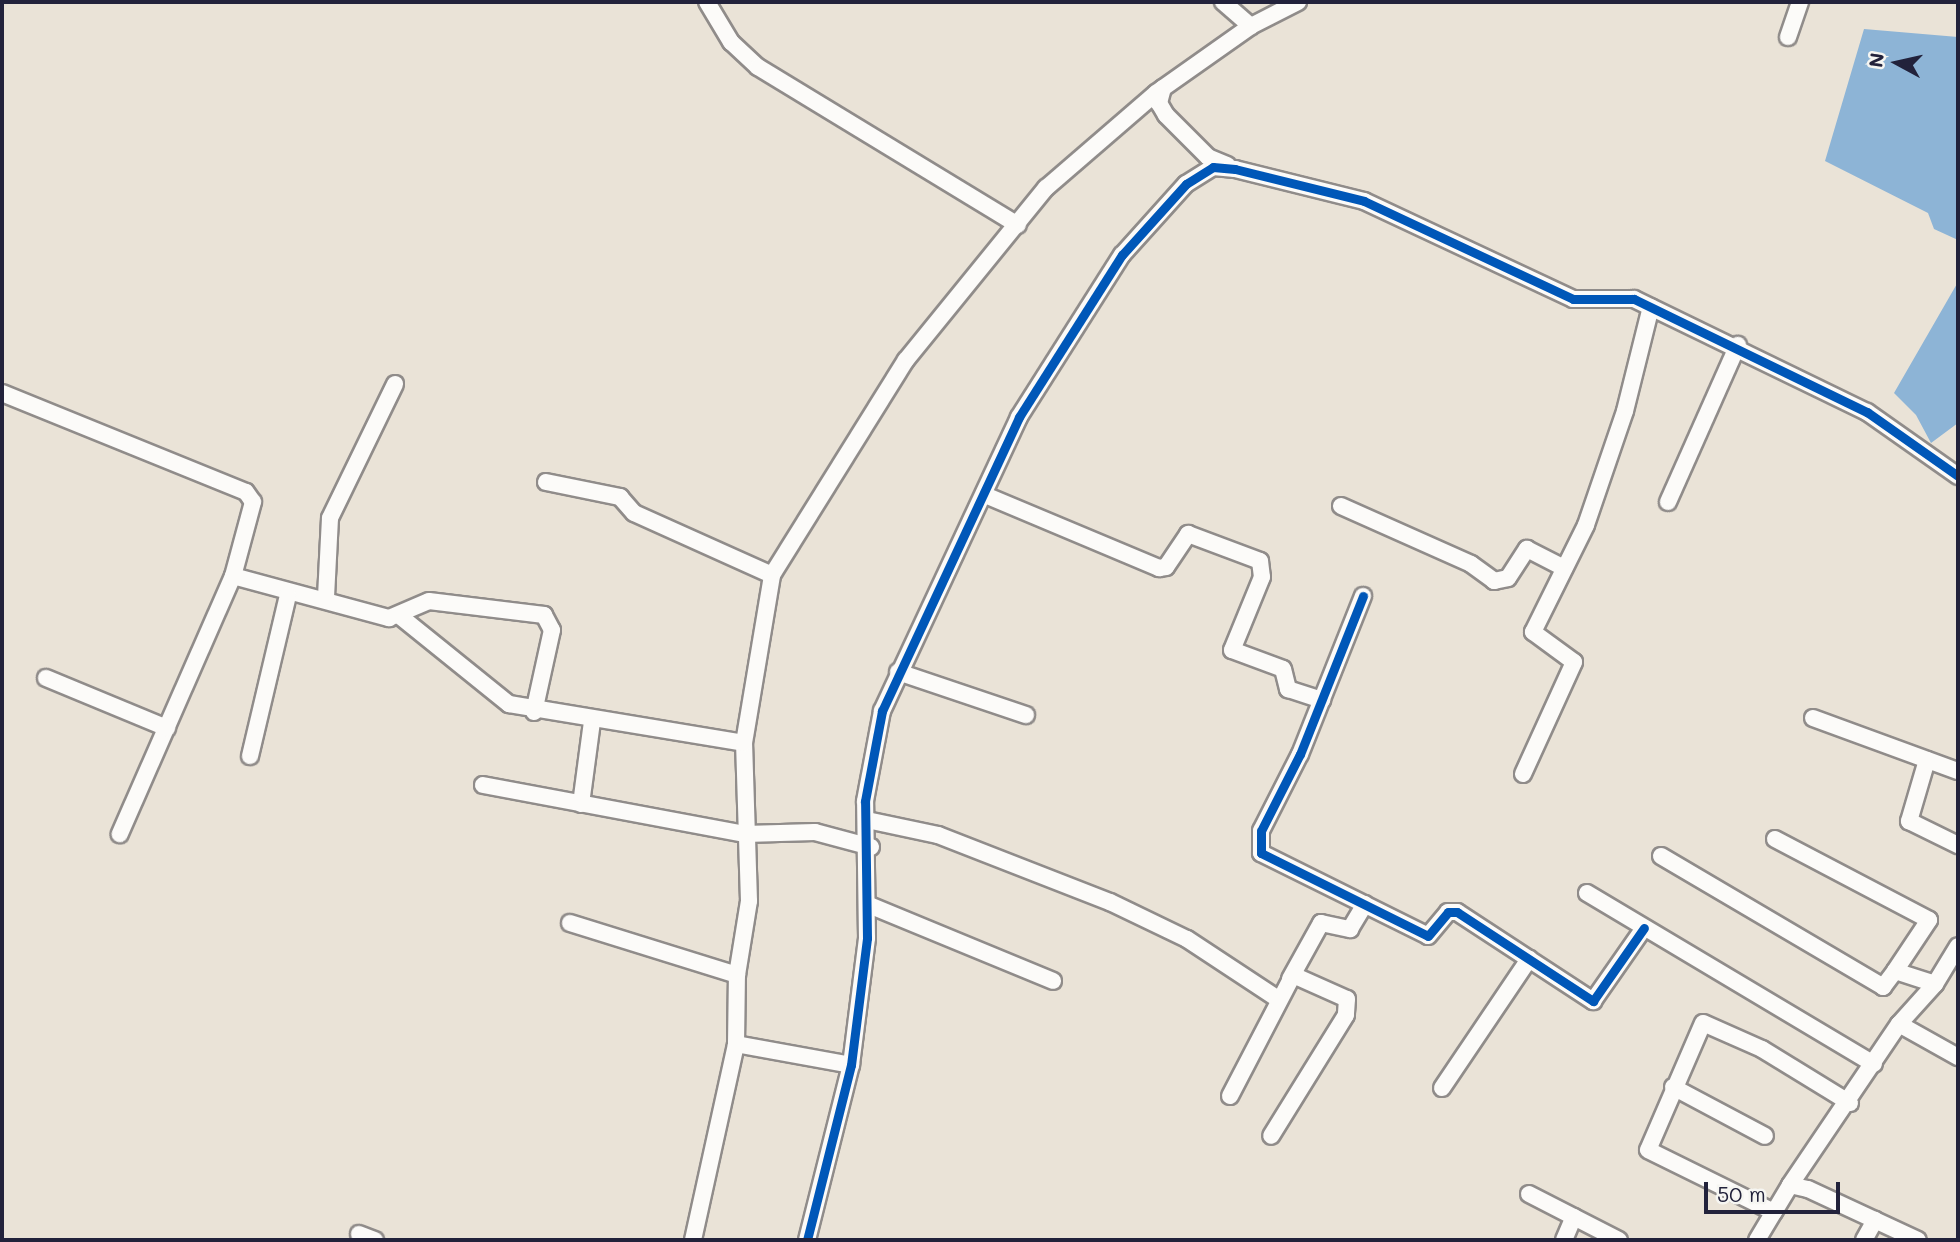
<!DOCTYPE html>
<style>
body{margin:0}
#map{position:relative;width:1960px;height:1242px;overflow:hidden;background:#eae3d7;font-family:Mali,sans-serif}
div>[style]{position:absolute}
.water>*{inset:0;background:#8db4d6}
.roads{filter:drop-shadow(2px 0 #908c8a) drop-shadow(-2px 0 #908c8a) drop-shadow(0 2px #908c8a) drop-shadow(0 -2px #908c8a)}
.minor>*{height:16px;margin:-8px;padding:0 8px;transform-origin:8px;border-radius:8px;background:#fcfbf9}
.cycleway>*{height:9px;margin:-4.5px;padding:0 4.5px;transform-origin:4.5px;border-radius:4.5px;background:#0057b8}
span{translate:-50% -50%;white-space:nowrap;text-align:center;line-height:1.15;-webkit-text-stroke:7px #f6f6f2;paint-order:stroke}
.frame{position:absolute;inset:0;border:4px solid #22223b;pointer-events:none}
.north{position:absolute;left:1862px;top:28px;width:70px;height:70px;-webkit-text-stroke:5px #f6f6f2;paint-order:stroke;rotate:278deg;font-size:19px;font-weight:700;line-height:28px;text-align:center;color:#22223b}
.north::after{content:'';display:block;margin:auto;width:24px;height:32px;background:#22223b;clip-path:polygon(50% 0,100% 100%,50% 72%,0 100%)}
.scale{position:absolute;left:1704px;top:1182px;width:136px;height:32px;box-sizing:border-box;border:4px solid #22223b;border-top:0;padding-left:9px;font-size:21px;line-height:24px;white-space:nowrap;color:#22223b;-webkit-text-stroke:5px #f6f6f2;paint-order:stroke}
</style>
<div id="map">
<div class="water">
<div style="clip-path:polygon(1864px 29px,1958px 37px,1958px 240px,1934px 229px,1928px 213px,1825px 161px)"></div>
<div style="clip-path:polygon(1958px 282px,1958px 423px,1931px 443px,1916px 415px,1894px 393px)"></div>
</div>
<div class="roads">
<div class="minor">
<div style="left:707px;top:2px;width:47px;rotate:59deg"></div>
<div style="left:731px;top:42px;width:37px;rotate:43deg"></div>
<div style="left:758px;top:67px;width:304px;rotate:31.3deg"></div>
<div style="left:1223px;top:2px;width:37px;rotate:41deg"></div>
<div style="left:1788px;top:37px;width:37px;rotate:-71deg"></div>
<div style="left:1163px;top:88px;width:16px;rotate:105deg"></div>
<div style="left:1159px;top:103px;width:14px;rotate:60deg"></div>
<div style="left:1166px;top:115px;width:59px;rotate:45deg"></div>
<div style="left:1208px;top:157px;width:21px;rotate:23deg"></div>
<div style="left:2px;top:393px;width:263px;rotate:22.1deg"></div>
<div style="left:246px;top:492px;width:12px;rotate:55deg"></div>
<div style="left:253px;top:502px;width:77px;rotate:105.1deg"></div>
<div style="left:233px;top:576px;width:282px;rotate:113.7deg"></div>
<div style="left:546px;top:482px;width:76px;rotate:11.5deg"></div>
<div style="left:620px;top:497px;width:21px;rotate:49deg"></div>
<div style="left:634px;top:513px;width:151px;rotate:24.2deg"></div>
<div style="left:985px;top:495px;width:189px;rotate:22.8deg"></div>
<div style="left:1159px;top:568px;width:7px;rotate:-8deg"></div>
<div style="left:1166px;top:567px;width:40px;rotate:-56deg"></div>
<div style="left:1188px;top:534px;width:77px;rotate:20.6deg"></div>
<div style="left:1260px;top:561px;width:16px;rotate:83deg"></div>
<div style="left:1262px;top:577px;width:79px;rotate:112.3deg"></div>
<div style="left:1232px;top:650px;width:54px;rotate:20.4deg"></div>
<div style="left:1283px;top:669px;width:21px;rotate:76deg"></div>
<div style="left:1288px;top:689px;width:36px;rotate:18deg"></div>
<div style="left:1668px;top:502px;width:172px;rotate:-66deg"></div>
<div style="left:1341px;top:506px;width:142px;rotate:24deg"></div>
<div style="left:1471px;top:564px;width:29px;rotate:36deg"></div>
<div style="left:1494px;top:581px;width:14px;rotate:-12deg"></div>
<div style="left:1508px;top:578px;width:35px;rotate:-57deg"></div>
<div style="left:1527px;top:549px;width:42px;rotate:27.2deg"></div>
<div style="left:233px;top:576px;width:162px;rotate:15.1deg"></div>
<div style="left:389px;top:618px;width:43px;rotate:-23deg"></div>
<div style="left:429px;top:601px;width:116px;rotate:6.9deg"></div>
<div style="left:544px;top:615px;width:17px;rotate:62deg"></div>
<div style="left:552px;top:630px;width:84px;rotate:102.4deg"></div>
<div style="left:1363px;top:596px;width:170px;rotate:111.7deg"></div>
<div style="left:1300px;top:754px;width:86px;rotate:116.9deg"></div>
<div style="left:1261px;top:831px;width:22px;rotate:90deg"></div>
<div style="left:1261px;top:853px;width:186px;rotate:26.4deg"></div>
<div style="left:1428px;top:936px;width:31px;rotate:-50deg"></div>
<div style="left:1448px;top:912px;width:9px"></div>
<div style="left:1457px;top:912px;width:163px;rotate:33.2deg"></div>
<div style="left:1593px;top:1001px;width:89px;rotate:-55.1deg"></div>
<div style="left:326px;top:597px;width:79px;rotate:-87.1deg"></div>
<div style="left:330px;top:518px;width:149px;rotate:-64.1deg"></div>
<div style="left:401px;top:617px;width:139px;rotate:38.9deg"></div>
<div style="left:509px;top:704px;width:238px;rotate:9.4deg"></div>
<div style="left:898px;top:672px;width:135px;rotate:18.6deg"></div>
<div style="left:46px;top:678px;width:131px;rotate:22.5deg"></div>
<div style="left:1813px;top:718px;width:154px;rotate:20.1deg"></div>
<div style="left:250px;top:756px;width:165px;rotate:-76.7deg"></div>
<div style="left:1927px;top:760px;width:64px;rotate:106.4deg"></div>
<div style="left:1909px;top:821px;width:55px;rotate:26.1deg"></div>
<div style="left:1523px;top:774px;width:123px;rotate:-65.5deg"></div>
<div style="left:1574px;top:662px;width:51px;rotate:-143.8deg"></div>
<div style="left:1533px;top:632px;width:119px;rotate:-63.6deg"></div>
<div style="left:1586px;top:525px;width:120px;rotate:-71.1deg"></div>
<div style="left:1625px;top:411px;width:107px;rotate:-76deg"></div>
<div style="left:483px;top:785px;width:267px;rotate:10.6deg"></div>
<div style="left:745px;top:834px;width:70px;rotate:-1.6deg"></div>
<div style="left:815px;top:832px;width:58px;rotate:15deg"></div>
<div style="left:581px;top:804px;width:83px;rotate:-82.4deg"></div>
<div style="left:867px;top:820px;width:73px;rotate:11.9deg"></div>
<div style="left:938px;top:835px;width:185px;rotate:21.3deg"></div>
<div style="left:1110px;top:902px;width:85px;rotate:25.7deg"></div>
<div style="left:1187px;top:939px;width:109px;rotate:33.4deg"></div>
<div style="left:1775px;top:839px;width:174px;rotate:27.7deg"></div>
<div style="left:1929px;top:920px;width:61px;rotate:123.7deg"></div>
<div style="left:1661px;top:856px;width:258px;rotate:30.5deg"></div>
<div style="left:1883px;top:987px;width:20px;rotate:-53deg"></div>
<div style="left:1895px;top:971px;width:42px;rotate:18deg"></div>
<div style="left:1587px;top:893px;width:334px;rotate:30.8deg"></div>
<div style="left:869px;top:905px;width:199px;rotate:22.4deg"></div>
<div style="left:570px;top:923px;width:175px;rotate:17.3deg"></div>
<div style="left:1290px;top:979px;width:64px;rotate:-61deg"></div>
<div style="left:1321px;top:923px;width:30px;rotate:12deg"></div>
<div style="left:1350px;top:929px;width:29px;rotate:-59deg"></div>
<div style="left:1899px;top:1024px;width:54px;rotate:-48deg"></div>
<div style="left:1935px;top:984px;width:44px;rotate:-58.8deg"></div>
<div style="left:736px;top:1044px;width:117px;rotate:10.3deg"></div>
<div style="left:1673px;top:1087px;width:104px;rotate:28deg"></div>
<div style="left:1442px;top:1088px;width:156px;rotate:-56deg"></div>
<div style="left:1230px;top:1096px;width:136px;rotate:-62.5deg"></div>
<div style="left:1293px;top:975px;width:59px;rotate:24deg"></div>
<div style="left:1347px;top:999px;width:16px;rotate:94deg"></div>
<div style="left:1346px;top:1015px;width:142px;rotate:121.8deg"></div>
<div style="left:1850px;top:1103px;width:103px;rotate:-148.5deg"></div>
<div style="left:1762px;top:1049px;width:64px;rotate:-156.2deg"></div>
<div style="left:1703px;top:1023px;width:138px;rotate:113.4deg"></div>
<div style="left:1648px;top:1150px;width:140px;rotate:26.2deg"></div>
<div style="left:1774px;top:1212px;width:31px;rotate:-59deg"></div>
<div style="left:1790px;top:1185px;width:18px;rotate:13deg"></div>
<div style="left:1808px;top:1189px;width:121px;rotate:24.9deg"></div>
<div style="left:1790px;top:1185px;width:194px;rotate:-55.9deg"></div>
<div style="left:1899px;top:1024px;width:68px;rotate:29.2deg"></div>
<div style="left:1529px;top:1194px;width:101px;rotate:27.1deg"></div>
<div style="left:359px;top:1234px;width:17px;rotate:21deg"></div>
<div style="left:693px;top:1240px;width:201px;rotate:-77.6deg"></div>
<div style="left:736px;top:1044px;width:69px;rotate:-89.2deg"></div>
<div style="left:737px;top:975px;width:75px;rotate:-80.8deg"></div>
<div style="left:749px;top:901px;width:158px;rotate:-91.8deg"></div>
<div style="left:744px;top:743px;width:170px;rotate:-80.5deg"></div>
<div style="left:772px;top:575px;width:253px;rotate:-58.1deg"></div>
<div style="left:906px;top:360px;width:222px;rotate:-50.9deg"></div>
<div style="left:1046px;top:188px;width:145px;rotate:-40.8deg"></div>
<div style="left:1156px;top:93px;width:116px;rotate:-35.2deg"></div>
<div style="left:1251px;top:26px;width:53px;rotate:-27.1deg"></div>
<div style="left:807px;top:1240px;width:180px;rotate:-75.9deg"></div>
<div style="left:851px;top:1065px;width:128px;rotate:-82.8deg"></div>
<div style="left:867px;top:938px;width:137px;rotate:-90.8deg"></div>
<div style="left:865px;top:801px;width:92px;rotate:-79.3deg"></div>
<div style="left:882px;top:711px;width:324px;rotate:-65deg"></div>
<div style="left:1019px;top:417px;width:192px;rotate:-57.6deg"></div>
<div style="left:1122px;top:255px;width:96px;rotate:-48deg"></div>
<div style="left:1186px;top:184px;width:32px;rotate:-32deg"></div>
<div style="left:1213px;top:167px;width:22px;rotate:5deg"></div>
<div style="left:1235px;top:169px;width:133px;rotate:13.9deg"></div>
<div style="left:1364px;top:201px;width:231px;rotate:25.1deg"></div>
<div style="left:1573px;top:299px;width:61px"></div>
<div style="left:1634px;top:299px;width:259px;rotate:25.9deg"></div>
<div style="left:1867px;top:412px;width:111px;rotate:35.1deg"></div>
<div style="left:1564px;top:1240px;width:25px;rotate:-67deg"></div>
<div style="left:1757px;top:1240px;width:33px;rotate:-59deg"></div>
<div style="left:1864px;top:1240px;width:23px;rotate:-61deg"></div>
</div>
</div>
<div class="cycleway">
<div style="left:1363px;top:596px;width:170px;rotate:111.7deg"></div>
<div style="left:1300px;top:754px;width:86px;rotate:116.9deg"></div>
<div style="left:1261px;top:831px;width:22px;rotate:90deg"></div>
<div style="left:1261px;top:853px;width:186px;rotate:26.4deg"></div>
<div style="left:1428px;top:936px;width:31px;rotate:-50deg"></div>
<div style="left:1448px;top:912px;width:9px"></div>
<div style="left:1457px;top:912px;width:163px;rotate:33.2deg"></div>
<div style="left:1593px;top:1001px;width:89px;rotate:-55.1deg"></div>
<div style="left:807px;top:1240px;width:180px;rotate:-75.9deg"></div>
<div style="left:851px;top:1065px;width:128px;rotate:-82.8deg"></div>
<div style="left:867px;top:938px;width:137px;rotate:-90.8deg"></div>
<div style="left:865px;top:801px;width:92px;rotate:-79.3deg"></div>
<div style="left:882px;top:711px;width:324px;rotate:-65deg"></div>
<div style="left:1019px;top:417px;width:192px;rotate:-57.6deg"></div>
<div style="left:1122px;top:255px;width:96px;rotate:-48deg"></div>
<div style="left:1186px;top:184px;width:32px;rotate:-32deg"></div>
<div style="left:1213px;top:167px;width:22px;rotate:5deg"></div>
<div style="left:1235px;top:169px;width:133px;rotate:13.9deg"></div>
<div style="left:1364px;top:201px;width:231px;rotate:25.1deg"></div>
<div style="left:1573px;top:299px;width:61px"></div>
<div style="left:1634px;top:299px;width:259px;rotate:25.9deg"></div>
<div style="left:1867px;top:412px;width:111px;rotate:35.1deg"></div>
</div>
<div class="frame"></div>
<div class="north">N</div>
<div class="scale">50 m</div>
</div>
